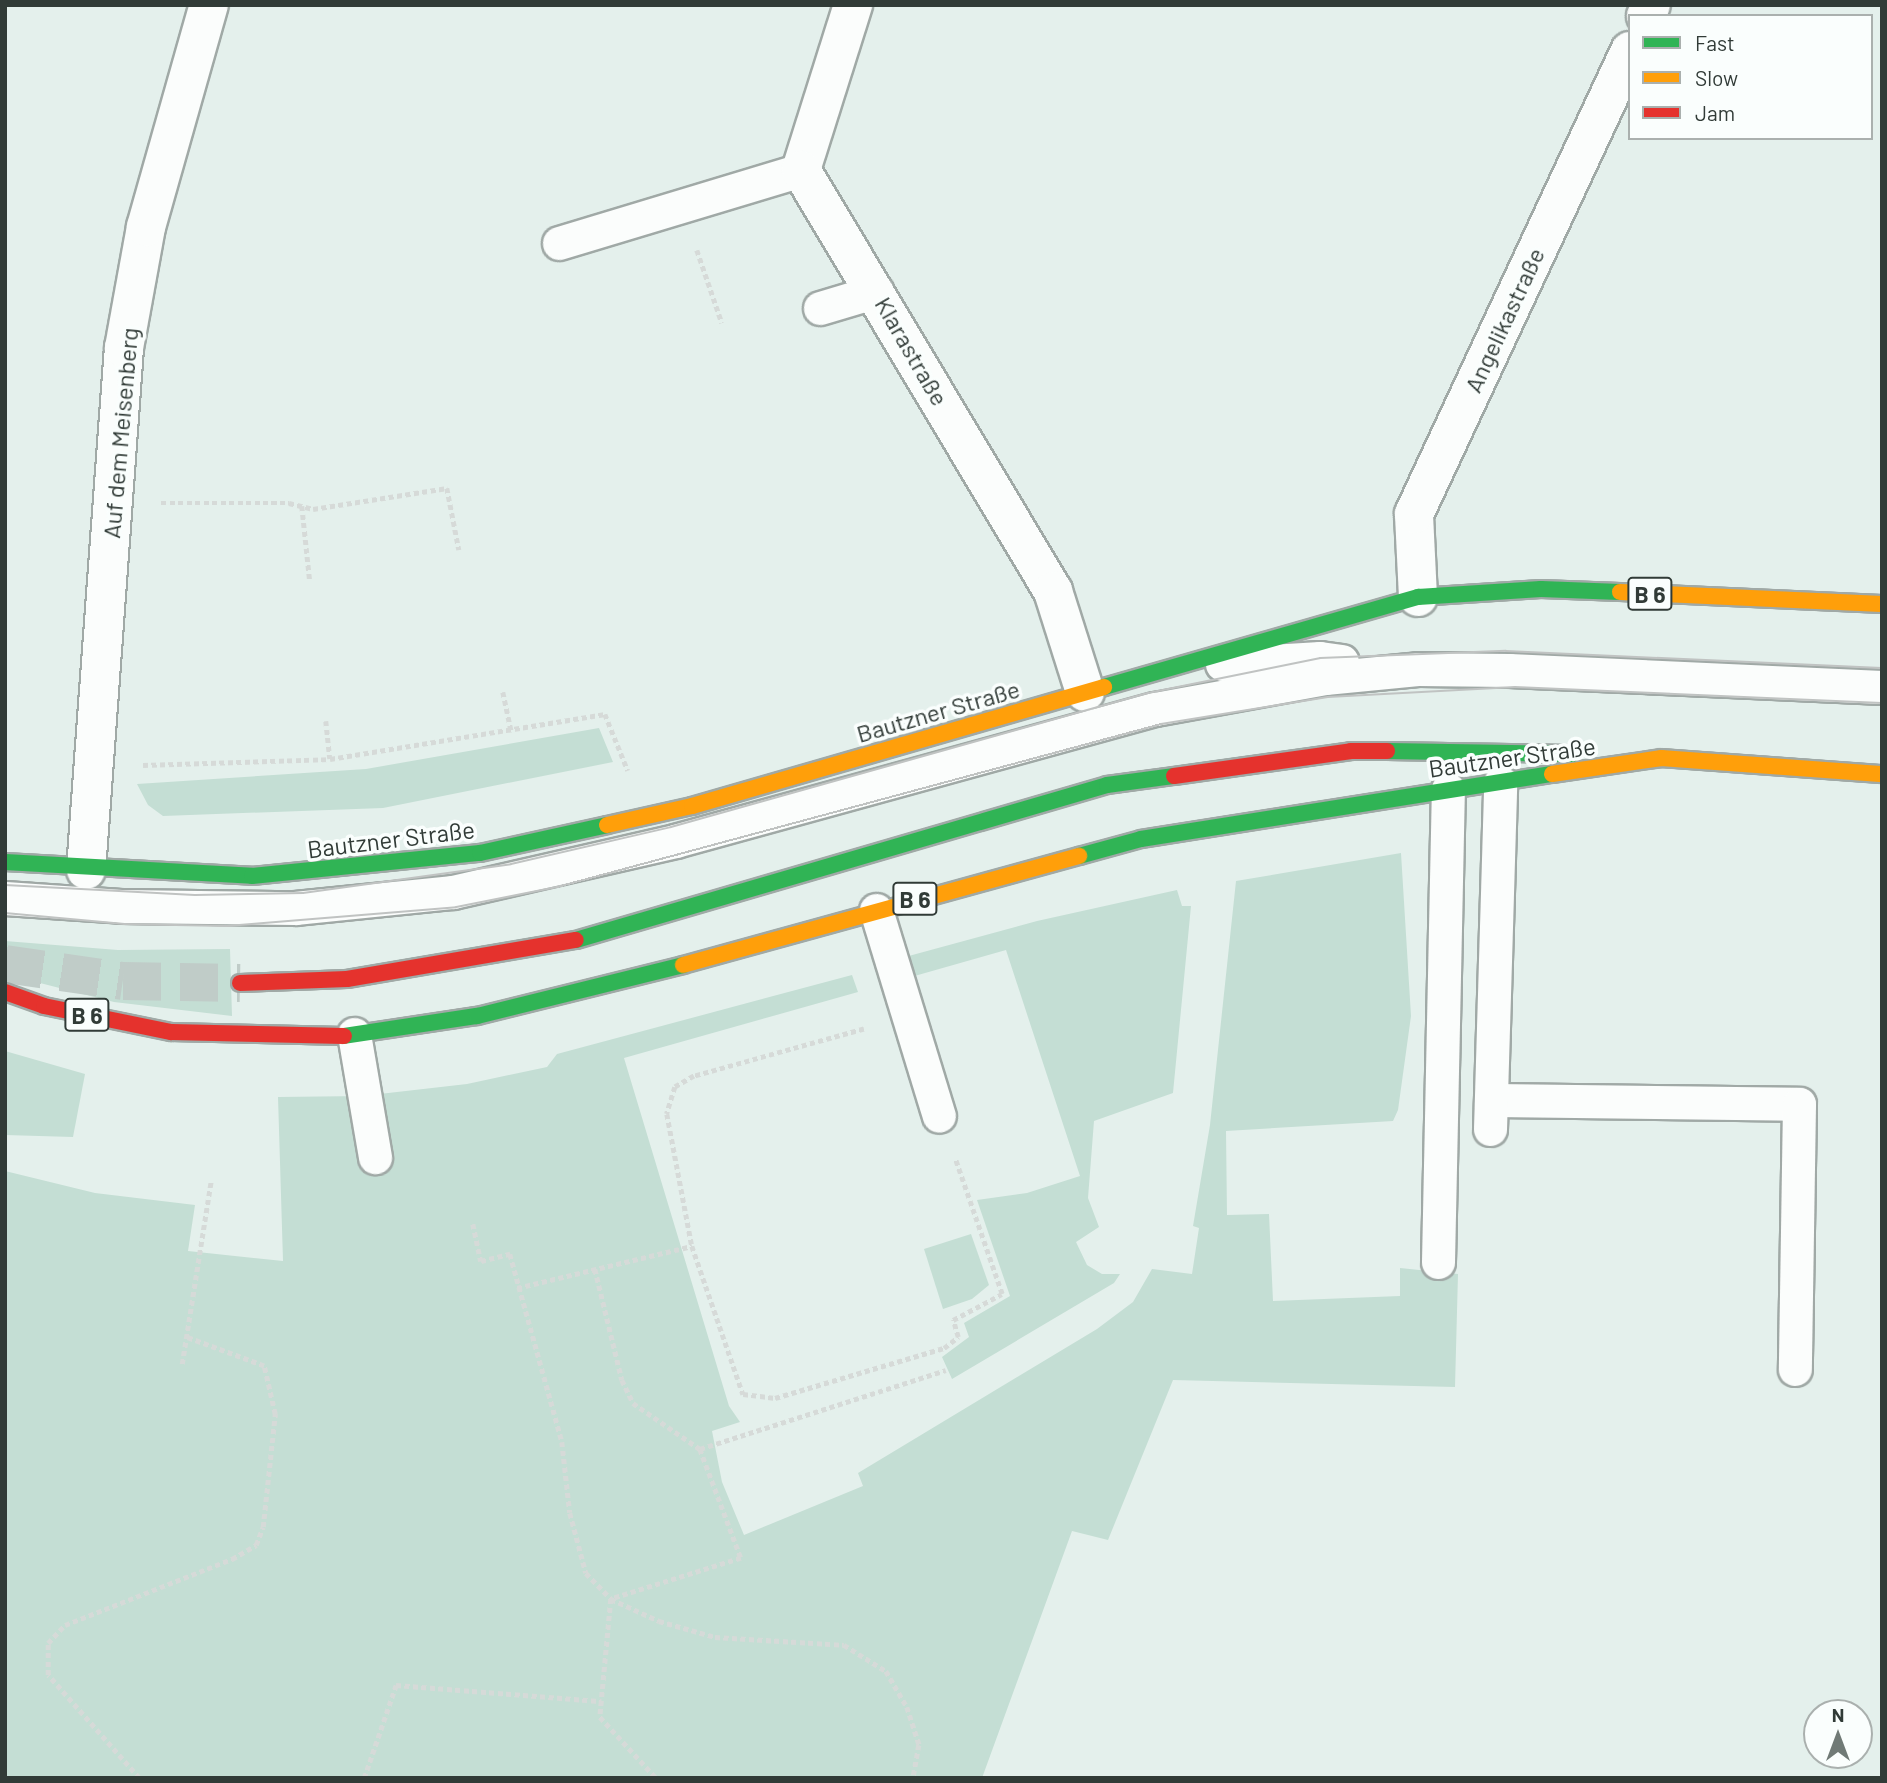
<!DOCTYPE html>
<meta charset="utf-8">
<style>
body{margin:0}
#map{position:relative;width:1887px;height:1783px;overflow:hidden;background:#e4f0ec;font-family:Barlow,sans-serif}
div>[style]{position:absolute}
.green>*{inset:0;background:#c4ded4}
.primary-tunnel>*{height:38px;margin-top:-19px;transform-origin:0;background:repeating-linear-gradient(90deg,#c0ccc8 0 38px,transparent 0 57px)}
.path>*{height:4.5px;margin-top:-2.25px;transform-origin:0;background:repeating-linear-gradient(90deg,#d6dad8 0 5px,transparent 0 8.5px)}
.roads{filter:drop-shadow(2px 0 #a0a9a6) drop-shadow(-2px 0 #a0a9a6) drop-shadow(0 2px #a0a9a6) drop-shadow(0 -2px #a0a9a6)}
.lane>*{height:33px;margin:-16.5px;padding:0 16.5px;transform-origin:16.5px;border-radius:16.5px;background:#fbfdfc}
.street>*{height:38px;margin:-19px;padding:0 19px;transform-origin:19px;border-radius:19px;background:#fbfdfc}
.fast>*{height:16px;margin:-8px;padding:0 8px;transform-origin:8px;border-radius:8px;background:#30b455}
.slow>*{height:16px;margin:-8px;padding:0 8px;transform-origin:8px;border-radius:8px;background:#ff9f0a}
.jam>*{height:16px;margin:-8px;padding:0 8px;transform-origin:8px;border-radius:8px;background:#e5322d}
.tram>*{height:2px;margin:-1px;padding:0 1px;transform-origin:1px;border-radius:1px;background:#c0c3c2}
span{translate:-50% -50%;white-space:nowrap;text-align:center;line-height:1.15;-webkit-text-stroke:7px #fafefd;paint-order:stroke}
.shield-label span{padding:2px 5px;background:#fafefd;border:2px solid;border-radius:5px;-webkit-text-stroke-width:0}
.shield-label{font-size:23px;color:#313b37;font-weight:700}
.street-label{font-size:24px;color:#313b37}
.frame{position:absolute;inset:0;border:7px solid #313b37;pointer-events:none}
.legend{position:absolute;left:1628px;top:14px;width:245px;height:126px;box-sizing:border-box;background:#fafefd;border:2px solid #aab0ae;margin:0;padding:9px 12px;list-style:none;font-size:21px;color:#313b37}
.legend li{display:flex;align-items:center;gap:14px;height:35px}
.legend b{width:35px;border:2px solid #aab0ae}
.north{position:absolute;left:1803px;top:1699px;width:70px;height:70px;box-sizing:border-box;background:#fafefd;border:2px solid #aab0ae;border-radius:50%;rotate:0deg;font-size:19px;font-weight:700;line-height:28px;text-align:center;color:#313b37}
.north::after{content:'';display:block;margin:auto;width:24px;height:32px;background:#707a76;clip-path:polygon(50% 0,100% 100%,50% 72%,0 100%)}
</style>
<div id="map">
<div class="green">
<div style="clip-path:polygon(599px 728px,613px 762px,383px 808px,163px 816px,148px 805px,137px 784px,366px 769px)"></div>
<div style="clip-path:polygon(1401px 853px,1411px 1016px,1398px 1110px,1393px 1121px,1226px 1131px,1227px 1215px,1269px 1214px,1273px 1301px,1400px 1296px,1400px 1268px,1458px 1274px,1455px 1387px,1173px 1380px,1108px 1540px,1072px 1531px,982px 1778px,5px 1778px,5px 1171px,95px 1193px,195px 1205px,188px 1251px,283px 1261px,278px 1097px,362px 1096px,467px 1084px,547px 1067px,557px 1054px,852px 975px,858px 992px,624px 1058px,729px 1406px,740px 1422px,712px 1431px,722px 1482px,744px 1535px,863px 1486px,858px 1473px,1097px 1329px,1133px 1302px,1152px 1269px,1192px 1274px,1199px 1228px,1193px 1226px,1210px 1125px,1236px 881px)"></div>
<div style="clip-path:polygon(1177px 890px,1182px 906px,1191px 906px,1173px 1093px,1094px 1121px,1088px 1198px,1099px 1227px,1076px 1242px,1087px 1265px,1102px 1274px,1120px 1274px,1114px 1283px,952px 1379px,942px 1357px,969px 1337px,964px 1323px,1010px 1296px,977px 1200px,1027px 1193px,1080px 1176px,1006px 950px,911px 977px,905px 957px,1037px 921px)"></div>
<div style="clip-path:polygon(5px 941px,118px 950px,230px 949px,232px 1016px,114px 1002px,5px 974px)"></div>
<div style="clip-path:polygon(5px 1051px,85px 1074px,73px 1137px,5px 1135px)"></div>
<div style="clip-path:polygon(971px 1234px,989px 1285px,972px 1299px,943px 1309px,924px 1249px)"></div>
</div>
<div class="primary-tunnel">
<div style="left:5px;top:964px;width:119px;rotate:8.2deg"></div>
<div style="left:123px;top:981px;width:117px;rotate:1deg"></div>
</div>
<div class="path">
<div style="left:697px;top:250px;width:77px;rotate:71.1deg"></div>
<div style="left:161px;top:503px;width:128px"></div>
<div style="left:289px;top:503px;width:25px;rotate:14deg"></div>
<div style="left:313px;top:509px;width:136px;rotate:-8.9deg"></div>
<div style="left:447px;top:488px;width:63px;rotate:79deg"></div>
<div style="left:302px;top:506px;width:76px;rotate:84deg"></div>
<div style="left:503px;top:692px;width:40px;rotate:78deg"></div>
<div style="left:326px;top:721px;width:38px;rotate:84deg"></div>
<div style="left:143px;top:765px;width:187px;rotate:-1.8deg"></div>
<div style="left:330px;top:759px;width:279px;rotate:-9.3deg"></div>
<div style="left:605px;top:714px;width:61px;rotate:68deg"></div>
<div style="left:864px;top:1029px;width:176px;rotate:164.5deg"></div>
<div style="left:694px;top:1076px;width:22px;rotate:150deg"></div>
<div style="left:675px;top:1087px;width:28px;rotate:107deg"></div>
<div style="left:667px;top:1114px;width:134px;rotate:79.3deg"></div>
<div style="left:692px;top:1246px;width:157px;rotate:71deg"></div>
<div style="left:743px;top:1394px;width:32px;rotate:7deg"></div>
<div style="left:775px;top:1398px;width:176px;rotate:-16.5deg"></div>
<div style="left:944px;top:1348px;width:18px;rotate:-38deg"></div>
<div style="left:958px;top:1337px;width:18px;rotate:-106deg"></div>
<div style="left:953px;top:1320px;width:55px;rotate:-28deg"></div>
<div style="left:1002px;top:1294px;width:144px;rotate:-109.1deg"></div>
<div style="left:473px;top:1224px;width:38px;rotate:78deg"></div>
<div style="left:481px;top:1261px;width:30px;rotate:-14deg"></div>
<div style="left:510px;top:1254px;width:195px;rotate:74.5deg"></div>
<div style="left:562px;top:1442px;width:71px;rotate:83.6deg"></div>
<div style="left:570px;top:1513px;width:62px;rotate:75.1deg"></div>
<div style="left:586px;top:1573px;width:36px;rotate:46deg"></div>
<div style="left:611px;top:1599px;width:53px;rotate:24.6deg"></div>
<div style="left:659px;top:1621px;width:58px;rotate:15.9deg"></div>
<div style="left:715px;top:1637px;width:129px;rotate:3.5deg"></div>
<div style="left:844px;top:1645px;width:49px;rotate:31.8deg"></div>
<div style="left:886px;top:1671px;width:42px;rotate:59.7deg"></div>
<div style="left:907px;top:1707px;width:40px;rotate:72deg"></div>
<div style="left:919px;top:1745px;width:34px;rotate:100deg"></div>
<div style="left:595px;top:1269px;width:114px;rotate:76.3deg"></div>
<div style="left:622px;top:1380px;width:25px;rotate:64deg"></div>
<div style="left:633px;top:1403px;width:81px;rotate:34.5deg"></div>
<div style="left:700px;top:1449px;width:116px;rotate:69.4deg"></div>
<div style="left:741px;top:1558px;width:136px;rotate:162.5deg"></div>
<div style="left:611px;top:1599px;width:119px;rotate:95.3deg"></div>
<div style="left:600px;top:1717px;width:83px;rotate:47.4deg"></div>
<div style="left:517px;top:1288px;width:180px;rotate:-13.5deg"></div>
<div style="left:182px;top:1364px;width:186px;rotate:-81deg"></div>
<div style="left:700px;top:1449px;width:258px;rotate:-17.8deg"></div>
<div style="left:139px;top:1778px;width:137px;rotate:-131.5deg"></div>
<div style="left:48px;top:1675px;width:32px;rotate:-90deg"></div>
<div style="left:48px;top:1643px;width:25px;rotate:-47deg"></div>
<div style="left:65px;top:1625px;width:180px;rotate:-21.6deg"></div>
<div style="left:232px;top:1559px;width:28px;rotate:-30deg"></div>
<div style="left:256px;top:1545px;width:19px;rotate:-69deg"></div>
<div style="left:263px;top:1527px;width:114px;rotate:-83.9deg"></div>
<div style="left:275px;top:1414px;width:49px;rotate:-102.9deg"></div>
<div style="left:264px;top:1366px;width:83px;rotate:-159.6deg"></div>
<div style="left:364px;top:1778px;width:98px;rotate:-71deg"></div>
<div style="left:396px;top:1685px;width:206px;rotate:4.5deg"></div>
</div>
<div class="roads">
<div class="lane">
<div style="left:559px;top:243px;width:253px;rotate:-16.8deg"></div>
<div style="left:820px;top:308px;width:59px;rotate:-16.6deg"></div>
<div style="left:1222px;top:664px;width:98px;rotate:-3.5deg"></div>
<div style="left:1320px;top:658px;width:22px;rotate:8deg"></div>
<div style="left:5px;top:898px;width:116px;rotate:3.9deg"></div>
<div style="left:121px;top:906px;width:174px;rotate:0.7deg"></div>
<div style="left:295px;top:908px;width:159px;rotate:-5.8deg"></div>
<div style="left:453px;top:892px;width:228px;rotate:-12.9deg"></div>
<div style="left:675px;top:841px;width:498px;rotate:-15.4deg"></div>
<div style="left:1155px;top:709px;width:173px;rotate:-10.3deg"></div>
<div style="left:1325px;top:678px;width:93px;rotate:-5.5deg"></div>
<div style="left:1418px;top:669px;width:91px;rotate:0.6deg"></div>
<div style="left:1509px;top:670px;width:373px;rotate:2.6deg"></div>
<div style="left:876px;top:910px;width:215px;rotate:73deg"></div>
<div style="left:354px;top:1034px;width:125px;rotate:80.3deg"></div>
<div style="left:1491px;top:1100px;width:308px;rotate:0.7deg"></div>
<div style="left:1799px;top:1104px;width:265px;rotate:90.9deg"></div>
<div style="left:1490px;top:1129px;width:347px;rotate:-88.3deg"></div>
<div style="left:1438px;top:1262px;width:473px;rotate:-88.8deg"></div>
</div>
<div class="street">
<div style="left:853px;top:5px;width:173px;rotate:107.5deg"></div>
<div style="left:801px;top:170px;width:491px;rotate:59.1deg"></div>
<div style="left:1053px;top:591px;width:106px;rotate:72.4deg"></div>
<div style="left:1646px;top:16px;width:12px;rotate:-66deg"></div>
<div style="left:1418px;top:597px;width:83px;rotate:-92.8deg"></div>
<div style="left:1414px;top:514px;width:511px;rotate:-64.99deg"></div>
<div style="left:86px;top:870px;width:523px;rotate:-85.84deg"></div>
<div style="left:124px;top:348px;width:123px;rotate:-79.7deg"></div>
<div style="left:146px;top:227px;width:231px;rotate:-74.2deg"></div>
</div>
<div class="fast">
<div style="left:1104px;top:687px;width:327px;rotate:-16deg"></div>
<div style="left:1418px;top:597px;width:123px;rotate:-3.7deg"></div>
<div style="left:1541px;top:589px;width:79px;rotate:2.2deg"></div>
<div style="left:1387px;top:751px;width:185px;rotate:0.9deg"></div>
<div style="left:1079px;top:856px;width:64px;rotate:-15.3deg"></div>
<div style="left:1141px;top:839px;width:416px;rotate:-9deg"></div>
<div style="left:5px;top:862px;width:247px;rotate:3.2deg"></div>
<div style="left:252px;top:876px;width:229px;rotate:-5.8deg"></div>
<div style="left:480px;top:853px;width:130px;rotate:-12.4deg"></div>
<div style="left:576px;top:940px;width:553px;rotate:-16.27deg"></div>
<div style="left:1107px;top:785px;width:68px;rotate:-7.7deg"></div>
<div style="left:344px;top:1036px;width:134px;rotate:-8.6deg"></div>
<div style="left:477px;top:1016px;width:212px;rotate:-13.9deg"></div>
</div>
<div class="slow">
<div style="left:1620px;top:592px;width:262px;rotate:2.6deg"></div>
<div style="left:1552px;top:774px;width:111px;rotate:-8.3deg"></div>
<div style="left:1662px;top:758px;width:221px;rotate:4.2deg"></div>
<div style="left:607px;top:825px;width:87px;rotate:-12.6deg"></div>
<div style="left:692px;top:806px;width:429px;rotate:-16.1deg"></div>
<div style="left:683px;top:965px;width:411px;rotate:-15.4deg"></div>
</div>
<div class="jam">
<div style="left:1174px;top:776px;width:179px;rotate:-8deg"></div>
<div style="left:1351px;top:751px;width:36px"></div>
<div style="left:240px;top:983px;width:107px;rotate:-2.1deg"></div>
<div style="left:347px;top:979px;width:232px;rotate:-9.7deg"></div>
<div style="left:5px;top:992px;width:41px;rotate:19.7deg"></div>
<div style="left:44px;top:1006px;width:130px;rotate:11.6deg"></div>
<div style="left:171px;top:1032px;width:173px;rotate:1.3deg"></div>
</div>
</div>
<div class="tram">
<div style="left:5px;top:885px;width:190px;rotate:3deg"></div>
<div style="left:195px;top:895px;width:108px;rotate:-1.1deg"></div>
<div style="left:303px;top:893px;width:210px;rotate:-7.9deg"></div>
<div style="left:511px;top:864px;width:164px;rotate:-13deg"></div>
<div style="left:671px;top:827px;width:495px;rotate:-15.7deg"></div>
<div style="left:1148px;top:693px;width:176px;rotate:-11.5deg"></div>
<div style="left:1320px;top:658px;width:186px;rotate:-2.2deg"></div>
<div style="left:1506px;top:651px;width:376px;rotate:2.6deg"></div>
<div style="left:5px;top:913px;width:120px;rotate:5.3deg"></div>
<div style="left:124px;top:924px;width:103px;rotate:1.1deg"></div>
<div style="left:227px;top:926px;width:230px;rotate:-4.7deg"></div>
<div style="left:456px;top:907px;width:103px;rotate:-11.2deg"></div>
<div style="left:557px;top:887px;width:626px;rotate:-15.1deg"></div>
<div style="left:1161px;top:724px;width:169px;rotate:-9.2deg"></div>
<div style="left:1328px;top:697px;width:187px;rotate:-3.1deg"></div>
<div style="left:1515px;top:687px;width:367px;rotate:2.5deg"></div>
</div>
<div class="shield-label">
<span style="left:1650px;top:594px">B 6</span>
<span style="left:915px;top:899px">B 6</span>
<span style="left:87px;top:1015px">B 6</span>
</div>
<div class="street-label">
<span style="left:1504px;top:320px;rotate:-65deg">Angelikastraße</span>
<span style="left:912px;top:351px;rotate:60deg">Klarastraße</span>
<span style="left:120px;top:433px;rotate:-85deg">Auf dem Meisenberg</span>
<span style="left:938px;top:711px;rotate:-16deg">Bautzner Straße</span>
<span style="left:1512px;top:757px;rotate:-8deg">Bautzner Straße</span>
<span style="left:391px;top:839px;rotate:-7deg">Bautzner Straße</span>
</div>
<div class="frame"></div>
<ul class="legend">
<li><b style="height:9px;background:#30b455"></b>Fast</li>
<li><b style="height:9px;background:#ff9f0a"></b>Slow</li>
<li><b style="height:9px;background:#e5322d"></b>Jam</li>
</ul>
<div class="north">N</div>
</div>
